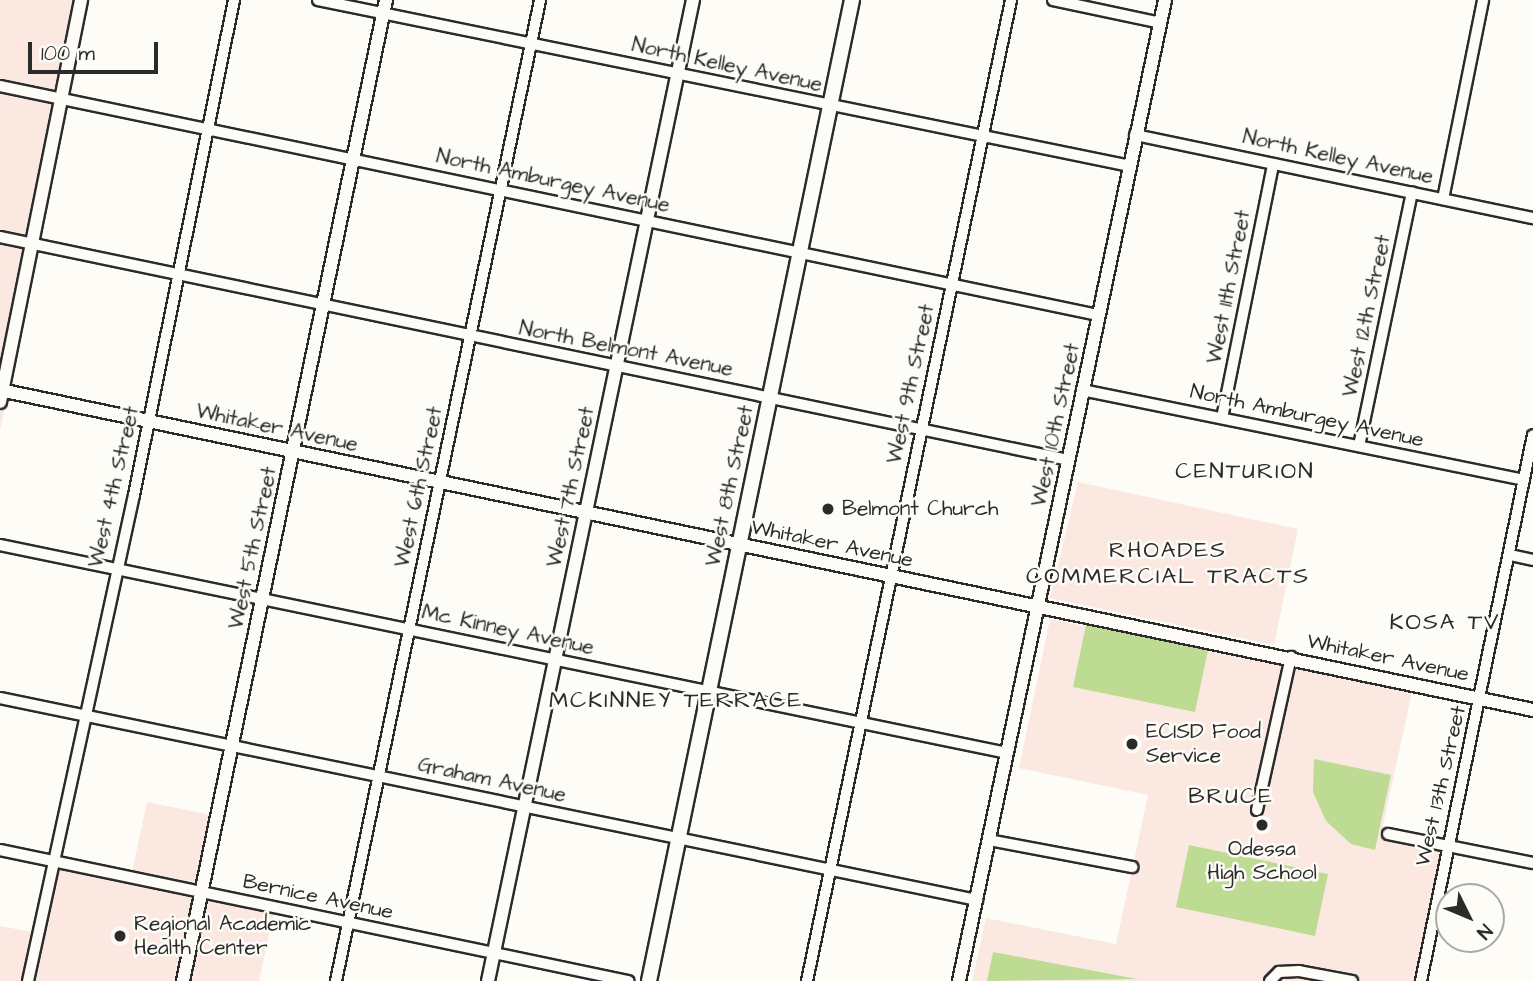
<!DOCTYPE html>
<style>
body{margin:0}
#map{position:relative;width:1533px;height:981px;overflow:hidden;background:#fdfcf7;font-family:"Architects Daughter",sans-serif}
div>[style]{position:absolute}
.built>*{inset:0;background:#fbe9e1}
.green>*{inset:0;background:#bedb93}
.roads{filter:drop-shadow(2px 0 #2b2b2b) drop-shadow(-2px 0 #2b2b2b) drop-shadow(0 2px #2b2b2b) drop-shadow(0 -2px #2b2b2b)}
.minor>*{height:10px;margin:-5px;padding:0 5px;transform-origin:5px;border-radius:5px;background:#fdfcf7}
.tertiary>*{height:12px;margin:-6px;padding:0 6px;transform-origin:6px;border-radius:6px;background:#fdfcf7}
.secondary>*{height:14px;margin:-7px;padding:0 7px;transform-origin:7px;border-radius:7px;background:#fdfcf7}
.dots>*{width:19px;height:19px;translate:-50% -50%;box-sizing:border-box;border:4px solid #fdfcf7;border-radius:50%}
span{translate:-50% -50%;white-space:nowrap;text-align:center;line-height:1.15;-webkit-text-stroke:5px #fdfcf7;paint-order:stroke}
.street-label{font-size:21px;color:#2b2b2b}
.poi-label{font-size:21px;color:#2b2b2b}
.left{translate:0 -50%;text-align:left}
.neighbourhood-label{font-size:23px;color:#2b2b2b;letter-spacing:2px}
.north{position:absolute;left:1435px;top:883px;width:70px;height:70px;box-sizing:border-box;background:#fdfcf7;border:2px solid #a9a8a5;border-radius:50%;rotate:133deg;font-size:19px;font-weight:700;line-height:28px;text-align:center;color:#2b2b2b}
.north::after{content:'';display:block;margin:auto;width:24px;height:32px;background:#2b2b2b;clip-path:polygon(50% 0,100% 100%,50% 72%,0 100%)}
.scale{position:absolute;left:28px;top:42px;width:130px;height:32px;box-sizing:border-box;border:4px solid #2b2b2b;border-top:0;padding-left:9px;font-size:21px;line-height:24px;white-space:nowrap;color:#2b2b2b;-webkit-text-stroke:5px #fdfcf7;paint-order:stroke}
</style>
<div id="map">
<div class="built">
<div style="clip-path:polygon(0 0,88px 0,0 431px)"></div>
<div style="clip-path:polygon(1078px 482px,1298px 529px,1274px 645px,1050px 598px)"></div>
<div style="clip-path:polygon(1050px 619px,1412px 692px,1382px 830px,1448px 847px,1421px 981px,972px 981px,986px 918px,1116px 944px,1148px 795px,1019px 768px)"></div>
<div style="clip-path:polygon(147px 802px,216px 816px,201px 892px,275px 907px,259px 981px,0 981px,0 926px,38px 933px,53px 861px,131px 877px)"></div>
</div>
<div class="green">
<div style="clip-path:polygon(1086px 625px,1208px 650px,1195px 712px,1073px 687px)"></div>
<div style="clip-path:polygon(1314px 759px,1391px 775px,1375px 850px,1351px 844px,1326px 821px,1313px 792px)"></div>
<div style="clip-path:polygon(1189px 845px,1328px 874px,1315px 936px,1176px 907px)"></div>
<div style="clip-path:polygon(993px 952px,1137px 979px,987px 981px)"></div>
</div>
<div class="roads">
<div class="minor">
<div style="left:318px;top:0;width:829px;rotate:11.55deg"></div>
<div style="left:1053px;top:0;width:110px;rotate:12deg"></div>
<div style="left:0;top:86px;width:1122px;rotate:11.78deg"></div>
<div style="left:1135px;top:135px;width:407px;rotate:11.8deg"></div>
<div style="left:1443px;top:199px;width:203px;rotate:-78.6deg"></div>
<div style="left:0;top:237px;width:1091px;rotate:11.79deg"></div>
<div style="left:1082px;top:390px;width:451px;rotate:11.5deg"></div>
<div style="left:1222px;top:418px;width:259px;rotate:-78.6deg"></div>
<div style="left:1359px;top:446px;width:259px;rotate:-78.2deg"></div>
<div style="left:0;top:545px;width:1028px;rotate:11.67deg"></div>
<div style="left:1510px;top:555px;width:24px;rotate:12deg"></div>
<div style="left:0;top:698px;width:998px;rotate:11.68deg"></div>
<div style="left:1257px;top:810px;width:157px;rotate:-77.5deg"></div>
<div style="left:1388px;top:834px;width:148px;rotate:11.3deg"></div>
<div style="left:989px;top:840px;width:146px;rotate:10.7deg"></div>
<div style="left:0;top:850px;width:642px;rotate:11.78deg"></div>
<div style="left:28px;top:981px;width:497px;rotate:-77.7deg"></div>
<div style="left:134px;top:495px;width:505px;rotate:-78.58deg"></div>
<div style="left:336px;top:981px;width:1002px;rotate:-78.25deg"></div>
<div style="left:807px;top:981px;width:1002px;rotate:-78.25deg"></div>
<div style="left:1270px;top:981px;width:13px;rotate:-45deg"></div>
<div style="left:1279px;top:972px;width:20px;rotate:-3deg"></div>
<div style="left:1299px;top:971px;width:54px;rotate:10.7deg"></div>
<div style="left:1421px;top:981px;width:557px;rotate:-78.41deg"></div>
</div>
<div class="tertiary">
<div style="left:0;top:390px;width:1566px;rotate:11.79deg"></div>
<div style="left:0;top:402px;width:410px;rotate:-78.6deg"></div>
<div style="left:183px;top:981px;width:1002px;rotate:-78.31deg"></div>
<div style="left:488px;top:981px;width:1002px;rotate:-78.2deg"></div>
<div style="left:959px;top:981px;width:1002px;rotate:-78.14deg"></div>
</div>
<div class="secondary">
<div style="left:649px;top:981px;width:1002px;rotate:-78.31deg"></div>
</div>
</div>
<div class="dots">
<div style="left:828px;top:509px;background:#2b2b2b"></div>
<div style="left:1132px;top:744px;background:#2b2b2b"></div>
<div style="left:1262px;top:825px;background:#2b2b2b"></div>
<div style="left:120px;top:936px;background:#2b2b2b"></div>
</div>
<div class="street-label">
<span style="left:727px;top:65px;rotate:12deg">North Kelley Avenue</span>
<span style="left:1338px;top:157px;rotate:12deg">North Kelley Avenue</span>
<span style="left:553px;top:181px;rotate:12deg">North Amburgey Avenue</span>
<span style="left:1229px;top:287px;rotate:-79deg">West 11th Street</span>
<span style="left:1367px;top:316px;rotate:-78deg">West 12th Street</span>
<span style="left:626px;top:349px;rotate:11deg">North Belmont Avenue</span>
<span style="left:911px;top:384px;rotate:-78deg">West 9th Street</span>
<span style="left:1307px;top:416px;rotate:12deg">North Amburgey Avenue</span>
<span style="left:1056px;top:425px;rotate:-78deg">West 10th Street</span>
<span style="left:277px;top:428px;rotate:12deg">Whitaker Avenue</span>
<span style="left:730px;top:486px;rotate:-78deg">West 8th Street</span>
<span style="left:114px;top:487px;rotate:-77deg">West 4th Street</span>
<span style="left:419px;top:487px;rotate:-78deg">West 6th Street</span>
<span style="left:571px;top:487px;rotate:-78deg">West 7th Street</span>
<span style="left:832px;top:544px;rotate:12deg">Whitaker Avenue</span>
<span style="left:253px;top:548px;rotate:-78deg">West 5th Street</span>
<span style="left:508px;top:630px;rotate:12deg">Mc Kinney Avenue</span>
<span style="left:1388px;top:658px;rotate:12deg">Whitaker Avenue</span>
<span style="left:492px;top:780px;rotate:12deg">Graham Avenue</span>
<span style="left:1441px;top:786px;rotate:-77deg">West 13th Street</span>
<span style="left:318px;top:897px;rotate:12deg">Bernice Avenue</span>
</div>
<div class="poi-label">
<span class="left" style="left:842px;top:509px">Belmont Church</span>
<span class="left" style="left:1146px;top:744px">ECISD Food<br>Service</span>
<span style="left:1262px;top:861px">Odessa<br>High School</span>
<span class="left" style="left:134px;top:936px">Regional Academic<br>Health Center</span>
</div>
<div class="neighbourhood-label">
<span style="left:1245px;top:471px">CENTURION</span>
<span style="left:1168px;top:563px">RHOADES<br>COMMERCIAL TRACTS</span>
<span style="left:1445px;top:622px">KOSA TV</span>
<span style="left:676px;top:700px">MCKINNEY TERRACE</span>
<span style="left:1231px;top:796px">BRUCE</span>
</div>
<div class="north">N</div>
<div class="scale">100 m</div>
</div>
